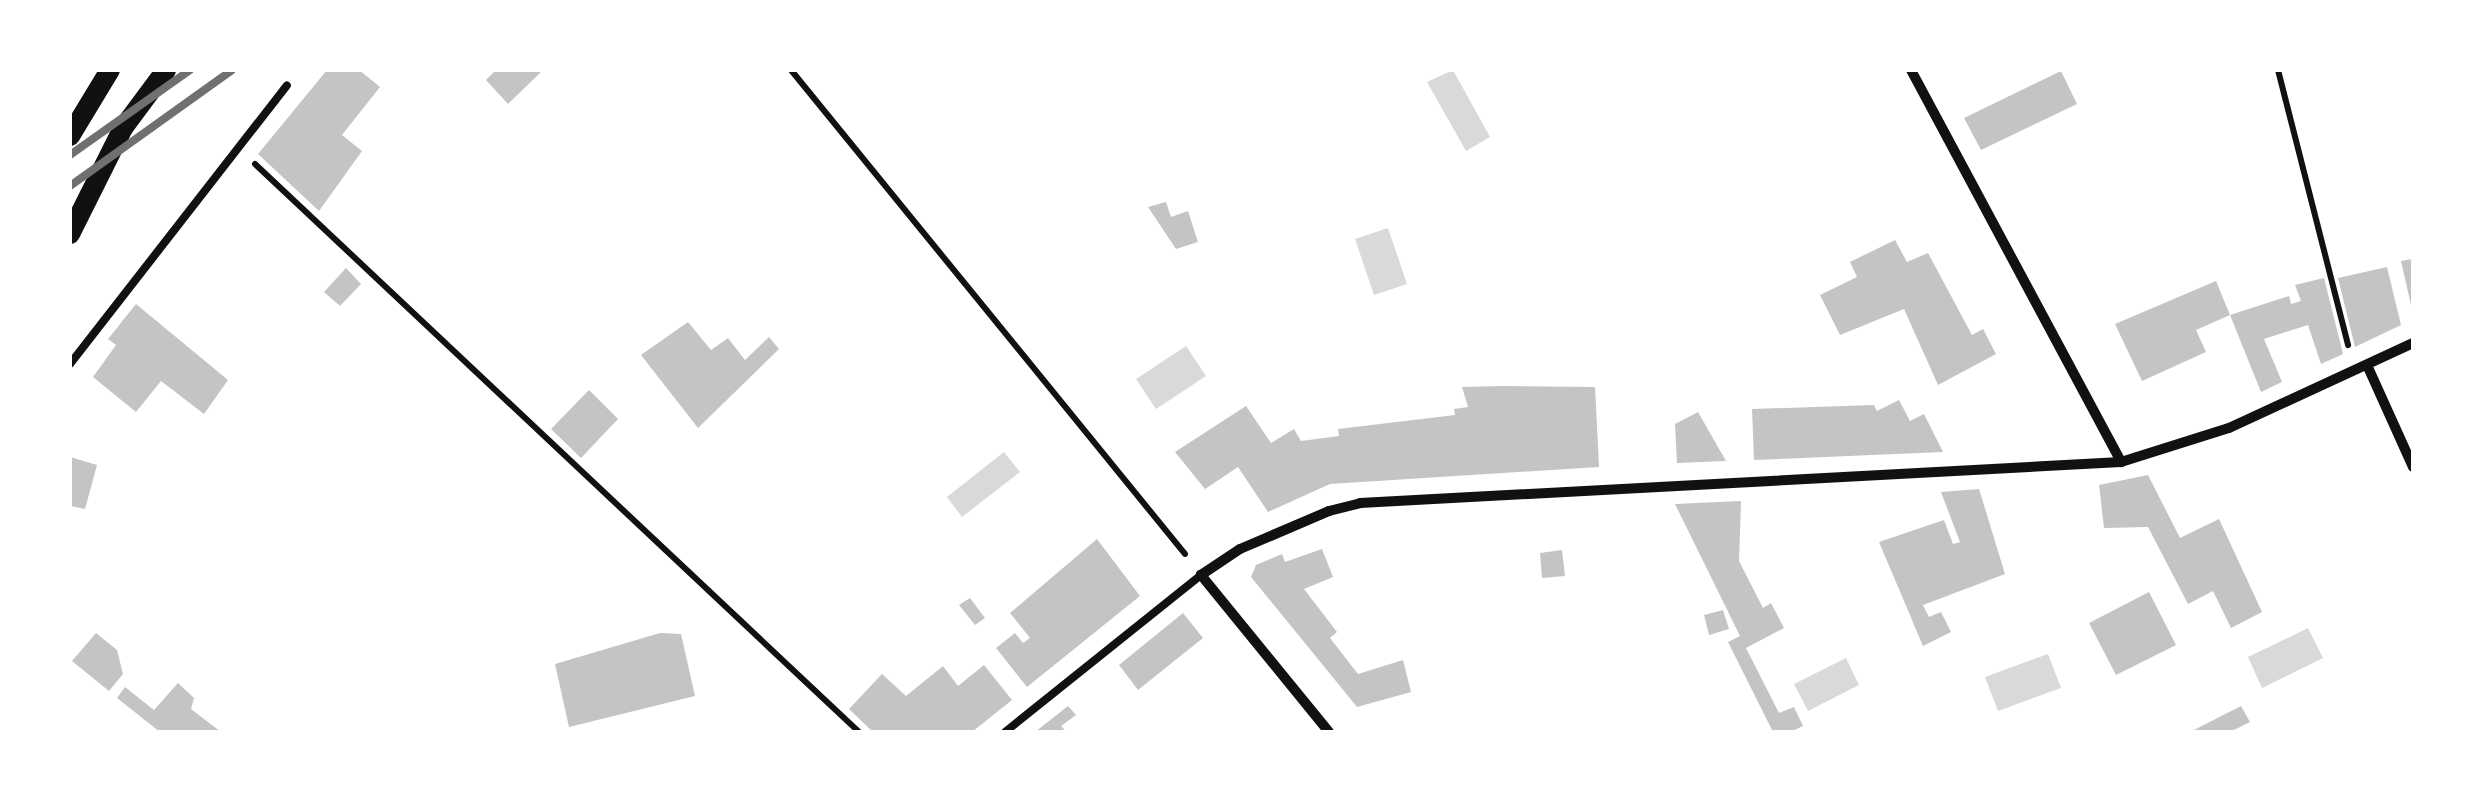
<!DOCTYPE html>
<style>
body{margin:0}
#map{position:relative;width:2483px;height:802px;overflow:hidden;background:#fff;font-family:"Work Sans",sans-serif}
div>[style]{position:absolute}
.water>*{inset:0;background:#d9d9d9}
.building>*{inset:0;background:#c4c4c4}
.path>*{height:6px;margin:-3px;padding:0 3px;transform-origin:3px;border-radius:3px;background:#111}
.service>*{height:8px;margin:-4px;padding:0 4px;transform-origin:4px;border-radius:4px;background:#111}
.minor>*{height:10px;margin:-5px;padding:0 5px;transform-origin:5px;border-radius:5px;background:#111}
.secondary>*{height:20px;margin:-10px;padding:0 10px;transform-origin:10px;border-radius:10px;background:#111}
.rail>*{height:8px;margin:-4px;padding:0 4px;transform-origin:4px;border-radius:4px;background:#707070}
span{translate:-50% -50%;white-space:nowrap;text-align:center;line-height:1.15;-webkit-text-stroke:10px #fff;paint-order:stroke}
.frame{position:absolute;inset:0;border:72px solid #fff;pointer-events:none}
</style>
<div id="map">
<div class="water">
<div style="clip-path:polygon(1453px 70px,1490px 137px,1466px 151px,1427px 82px)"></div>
<div style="clip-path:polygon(1388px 228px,1407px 284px,1374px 295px,1355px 239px)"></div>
<div style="clip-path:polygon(1186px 346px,1206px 376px,1156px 409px,1136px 379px)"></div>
<div style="clip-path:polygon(1004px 452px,1020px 472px,962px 517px,947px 497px)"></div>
<div style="clip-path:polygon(2308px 628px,2323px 658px,2262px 688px,2248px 657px)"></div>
<div style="clip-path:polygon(2048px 654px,2061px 688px,1998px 711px,1985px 677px)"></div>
<div style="clip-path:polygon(1846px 658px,1859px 685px,1808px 711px,1794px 684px)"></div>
</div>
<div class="building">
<div style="clip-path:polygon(327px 70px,359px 70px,380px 87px,342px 135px,362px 151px,319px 211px,258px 154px)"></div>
<div style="clip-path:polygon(496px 70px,543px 70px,508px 104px,486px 80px)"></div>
<div style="clip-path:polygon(2061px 71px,2077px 104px,1981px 150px,1964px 118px)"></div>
<div style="clip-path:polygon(1166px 202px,1171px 217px,1188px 211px,1198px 242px,1176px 249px,1148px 207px)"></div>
<div style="clip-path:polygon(1895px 240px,1907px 262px,1928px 253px,1972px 335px,1983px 329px,1996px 354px,1938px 385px,1904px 309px,1840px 335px,1820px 295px,1857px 277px,1850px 262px)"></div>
<div style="clip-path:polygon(2413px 259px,2413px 305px,2411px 305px,2401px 261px)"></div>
<div style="clip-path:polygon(2387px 267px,2401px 325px,2355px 347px,2338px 278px)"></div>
<div style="clip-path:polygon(346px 268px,361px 284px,340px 306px,324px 292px)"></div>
<div style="clip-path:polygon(2324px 278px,2343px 354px,2321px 364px,2308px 325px,2264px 339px,2282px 382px,2261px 392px,2230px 315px,2289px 296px,2291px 304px,2301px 301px,2295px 285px)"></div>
<div style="clip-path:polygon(2216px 281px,2230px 315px,2196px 330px,2206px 352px,2142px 381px,2115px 324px)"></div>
<div style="clip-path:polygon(136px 304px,228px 380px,204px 414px,161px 381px,136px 412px,93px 377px,116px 345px,108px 339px)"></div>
<div style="clip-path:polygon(688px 322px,711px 350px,728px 338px,745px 360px,769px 337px,779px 349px,698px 428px,641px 355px)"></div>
<div style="clip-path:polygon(1502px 386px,1595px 387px,1599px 467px,1330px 484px,1268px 512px,1238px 467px,1205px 489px,1175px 452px,1246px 406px,1271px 443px,1294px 429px,1301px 441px,1339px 436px,1338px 429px,1455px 415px,1454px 409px,1468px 407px,1462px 387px)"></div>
<div style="clip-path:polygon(589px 390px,618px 419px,581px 458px,551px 429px)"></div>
<div style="clip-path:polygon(1899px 400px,1910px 421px,1924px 414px,1943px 452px,1754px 460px,1752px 409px,1874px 405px,1877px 411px)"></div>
<div style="clip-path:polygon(1698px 412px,1726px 461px,1677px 463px,1675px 424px)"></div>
<div style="clip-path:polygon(70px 457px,97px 465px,85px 509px,70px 506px)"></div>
<div style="clip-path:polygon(2148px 475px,2180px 538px,2219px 519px,2262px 612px,2231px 628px,2213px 591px,2188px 604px,2148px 527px,2104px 528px,2099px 485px)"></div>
<div style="clip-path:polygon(1979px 489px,2005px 574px,1923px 605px,1929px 617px,1941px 612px,1951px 632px,1923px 646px,1879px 542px,1944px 520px,1953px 544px,1960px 542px,1941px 492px)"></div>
<div style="clip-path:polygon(1741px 501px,1739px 561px,1763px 608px,1771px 603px,1784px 628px,1746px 648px,1779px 713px,1794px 707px,1803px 726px,1790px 732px,1773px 732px,1728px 642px,1740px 636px,1675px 504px)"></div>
<div style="clip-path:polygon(1097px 539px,1140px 596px,1027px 687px,996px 648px,1015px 633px,1023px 643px,1030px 638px,1010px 613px)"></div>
<div style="clip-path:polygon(1322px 549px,1333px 577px,1304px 589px,1337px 632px,1330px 638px,1358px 674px,1403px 660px,1411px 692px,1357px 707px,1251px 577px,1256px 565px,1282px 554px,1285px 562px)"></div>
<div style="clip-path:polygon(1562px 550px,1565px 576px,1542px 578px,1540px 553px)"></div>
<div style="clip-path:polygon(2149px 592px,2176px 645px,2116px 675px,2089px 623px)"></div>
<div style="clip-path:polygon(970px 598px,985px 618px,975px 625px,959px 605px)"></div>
<div style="clip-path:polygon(1723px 610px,1729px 629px,1709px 635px,1704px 615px)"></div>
<div style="clip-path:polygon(1183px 613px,1203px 638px,1138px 690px,1119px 665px)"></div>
<div style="clip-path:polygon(96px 633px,117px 650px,123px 674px,109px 691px,72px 661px)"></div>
<div style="clip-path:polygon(660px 633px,681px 634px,695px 696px,569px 727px,555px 664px)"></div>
<div style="clip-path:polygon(984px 665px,1012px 700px,972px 732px,873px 732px,849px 709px,882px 674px,906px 696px,943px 666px,958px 686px)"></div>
<div style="clip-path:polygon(178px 683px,194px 698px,191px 709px,221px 732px,160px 732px,117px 698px,125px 687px,154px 710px)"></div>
<div style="clip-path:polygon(1068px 706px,1076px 715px,1061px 726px,1067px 732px,1035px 732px)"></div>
<div style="clip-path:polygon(2241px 706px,2250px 722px,2230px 732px,2190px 732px)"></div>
</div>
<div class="path">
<div style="left:791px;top:70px;width:624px;rotate:50.85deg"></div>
<div style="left:2278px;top:70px;width:284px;rotate:75.7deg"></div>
<div style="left:255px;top:164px;width:829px;rotate:43.24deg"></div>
</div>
<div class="service">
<div style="left:70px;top:364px;width:353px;rotate:-52.1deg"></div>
<div style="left:1005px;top:732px;width:251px;rotate:-38.7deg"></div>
</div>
<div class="minor">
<div style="left:1911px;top:70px;width:445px;rotate:61.8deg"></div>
<div style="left:2367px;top:365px;width:112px;rotate:65.7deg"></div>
<div style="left:1329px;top:732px;width:203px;rotate:-129.2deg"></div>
<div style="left:1201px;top:575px;width:47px;rotate:-33.7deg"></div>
<div style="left:1240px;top:549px;width:97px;rotate:-23.1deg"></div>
<div style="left:1329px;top:511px;width:32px;rotate:-14deg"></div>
<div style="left:1360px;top:503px;width:762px;rotate:-3.08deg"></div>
<div style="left:2121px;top:462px;width:113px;rotate:-17.5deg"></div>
<div style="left:2229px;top:428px;width:203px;rotate:-24.8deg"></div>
</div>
<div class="secondary">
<div style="left:70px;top:136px;width:77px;rotate:-58.8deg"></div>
<div style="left:70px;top:234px;width:119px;rotate:-63.4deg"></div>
<div style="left:123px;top:128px;width:72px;rotate:-53.4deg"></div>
</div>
<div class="rail">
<div style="left:70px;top:155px;width:147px;rotate:-35.3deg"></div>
<div style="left:70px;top:186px;width:199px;rotate:-35.6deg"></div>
</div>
<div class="frame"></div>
</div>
